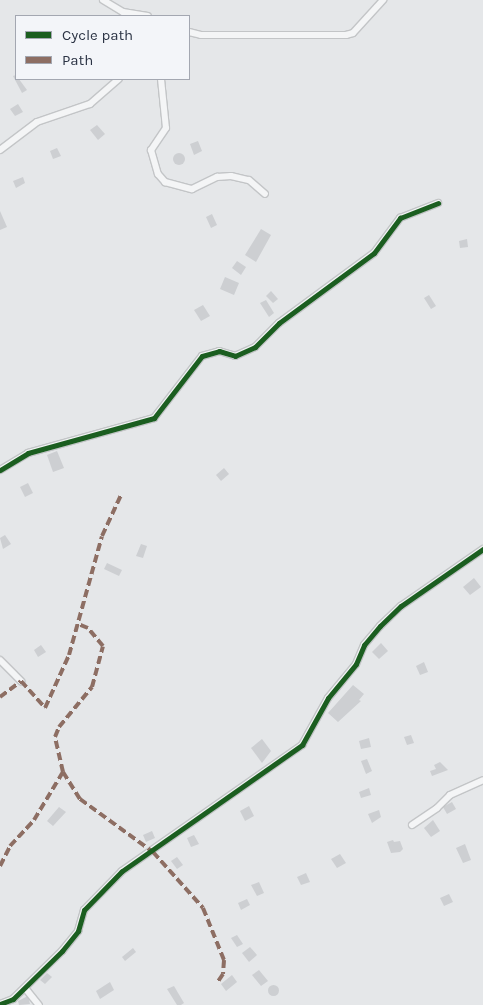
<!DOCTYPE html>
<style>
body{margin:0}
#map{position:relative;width:483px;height:1005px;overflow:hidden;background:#e5e7e9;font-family:Karla,sans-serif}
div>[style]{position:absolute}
.building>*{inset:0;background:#cdcfd2}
.round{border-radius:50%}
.roads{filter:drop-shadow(1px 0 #c3c5c7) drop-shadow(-1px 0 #c3c5c7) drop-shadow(0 1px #c3c5c7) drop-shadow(0 -1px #c3c5c7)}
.street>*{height:6px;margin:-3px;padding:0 3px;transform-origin:3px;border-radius:3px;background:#f4f5f6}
.quiet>*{height:4px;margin-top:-2px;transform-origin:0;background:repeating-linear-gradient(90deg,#8d6e63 0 8px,transparent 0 12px)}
.cycleway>*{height:5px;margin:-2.5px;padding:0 2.5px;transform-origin:2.5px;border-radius:2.5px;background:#1b5e20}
span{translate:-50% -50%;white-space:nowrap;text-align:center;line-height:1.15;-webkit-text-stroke:4px #f3f5f9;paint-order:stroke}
.legend{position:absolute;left:15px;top:15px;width:175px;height:65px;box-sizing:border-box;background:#f3f5f9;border:1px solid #a3a7b1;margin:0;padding:6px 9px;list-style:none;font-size:15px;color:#2b3344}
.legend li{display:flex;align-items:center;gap:10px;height:25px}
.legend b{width:25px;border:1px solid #a3a7b1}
</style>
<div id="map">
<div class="building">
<div style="clip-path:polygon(16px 75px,27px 90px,22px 93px,13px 76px)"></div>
<div style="clip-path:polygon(18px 104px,23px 112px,15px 116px,10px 109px)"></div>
<div style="clip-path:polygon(97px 125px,105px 134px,98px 140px,90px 130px)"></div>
<div style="clip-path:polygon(198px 141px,202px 151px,194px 155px,190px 144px)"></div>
<div style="clip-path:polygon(57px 148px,61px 156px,53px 159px,50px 151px)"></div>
<div class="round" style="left:173px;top:153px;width:12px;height:12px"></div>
<div style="clip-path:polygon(23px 177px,25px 183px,16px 188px,13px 181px)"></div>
<div style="clip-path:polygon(0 211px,7px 227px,0 230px)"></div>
<div style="clip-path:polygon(212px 214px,217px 225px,211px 228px,206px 217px)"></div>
<div style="clip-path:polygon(261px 229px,271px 235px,256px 262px,245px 255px)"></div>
<div style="clip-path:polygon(467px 239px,468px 247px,460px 248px,459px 241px)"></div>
<div style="clip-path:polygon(237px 261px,246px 267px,241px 275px,232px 268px)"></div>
<div style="clip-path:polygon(225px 277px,239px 283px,234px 295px,220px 289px)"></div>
<div style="clip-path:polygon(271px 291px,278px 299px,273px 303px,266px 296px)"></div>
<div style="clip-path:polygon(429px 295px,436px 306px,431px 309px,424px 298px)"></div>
<div style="clip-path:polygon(266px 300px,274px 313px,269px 317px,260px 303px)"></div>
<div style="clip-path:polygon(203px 305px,210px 316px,201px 321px,194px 310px)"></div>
<div style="clip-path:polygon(57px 451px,64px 468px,53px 472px,47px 455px)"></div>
<div style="clip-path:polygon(224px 468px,229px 474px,221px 481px,216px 475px)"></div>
<div style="clip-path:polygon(28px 483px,33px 493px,25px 497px,20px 487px)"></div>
<div style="clip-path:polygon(5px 535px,11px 544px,3px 549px,0 538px)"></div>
<div style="clip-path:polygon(141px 544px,147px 546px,143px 558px,136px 556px)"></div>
<div style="clip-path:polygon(107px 563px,122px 570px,119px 576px,104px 569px)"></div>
<div style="clip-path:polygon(474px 578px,481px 587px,470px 595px,463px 587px)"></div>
<div style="clip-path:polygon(381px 643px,388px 651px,379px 659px,372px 652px)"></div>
<div style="clip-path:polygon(41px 645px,46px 652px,38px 657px,34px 650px)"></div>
<div style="clip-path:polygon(424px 662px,428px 672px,420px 675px,416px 666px)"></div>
<div style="clip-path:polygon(353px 685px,364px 694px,359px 700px,361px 701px,338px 722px,328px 713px)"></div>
<div style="clip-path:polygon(411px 735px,414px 743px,407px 745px,404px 737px)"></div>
<div style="clip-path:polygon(369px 738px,371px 747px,361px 749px,359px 741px)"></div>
<div style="clip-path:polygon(262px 739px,271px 751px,262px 763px,251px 748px)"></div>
<div style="clip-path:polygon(367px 759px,372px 771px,366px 774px,361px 761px)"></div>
<div style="clip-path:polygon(440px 762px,448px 770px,432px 776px,430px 771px,436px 769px,434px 765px)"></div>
<div style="clip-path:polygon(369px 788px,371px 795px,361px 798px,359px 792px)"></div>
<div style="clip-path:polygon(452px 802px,456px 809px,447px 814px,443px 807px)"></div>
<div style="clip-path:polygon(249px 806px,254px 816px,245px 821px,240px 811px)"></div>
<div style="clip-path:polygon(59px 807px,66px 812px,53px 826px,47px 821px)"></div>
<div style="clip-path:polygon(379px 810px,381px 817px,372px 823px,368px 814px)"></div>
<div style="clip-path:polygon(433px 820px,440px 831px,431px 837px,424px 828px)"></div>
<div style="clip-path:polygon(152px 831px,155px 838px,146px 842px,143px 835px)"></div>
<div style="clip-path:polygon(194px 835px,199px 844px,191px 847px,187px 838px)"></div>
<div style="clip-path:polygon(393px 840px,394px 842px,400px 841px,403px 849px,400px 852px,391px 853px,387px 842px)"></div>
<div style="clip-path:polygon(465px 844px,471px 860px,463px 863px,456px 848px)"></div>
<div style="clip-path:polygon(340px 854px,346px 863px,337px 868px,331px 859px)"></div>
<div style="clip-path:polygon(177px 857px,183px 865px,177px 869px,171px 861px)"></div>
<div style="clip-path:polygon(306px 873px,310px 882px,301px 885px,297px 877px)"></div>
<div style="clip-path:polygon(259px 882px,264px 893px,257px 896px,251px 885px)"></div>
<div style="clip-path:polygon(449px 894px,453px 902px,444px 906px,440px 898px)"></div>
<div style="clip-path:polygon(247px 899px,250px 905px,241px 910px,238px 903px)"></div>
<div style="clip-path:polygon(237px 935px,243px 944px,237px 947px,231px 938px)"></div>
<div style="clip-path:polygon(250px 947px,257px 955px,249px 962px,242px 953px)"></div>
<div style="clip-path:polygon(133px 948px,136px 952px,125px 961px,122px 957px)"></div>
<div style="clip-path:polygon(259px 970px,268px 981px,261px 986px,252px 975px)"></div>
<div style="clip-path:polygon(47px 973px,52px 977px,45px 984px,40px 980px)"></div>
<div style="clip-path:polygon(232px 975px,237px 982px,226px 991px,221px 984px)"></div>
<div style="clip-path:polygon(110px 982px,114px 990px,100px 999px,96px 991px)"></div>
<div class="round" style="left:267.5px;top:984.5px;width:11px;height:11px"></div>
<div style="clip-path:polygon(174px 986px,184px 1003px,181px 1005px,177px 1005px,167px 989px)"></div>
<div style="clip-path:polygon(28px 996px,30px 1004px,19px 1005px,18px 1001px)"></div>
</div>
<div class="roads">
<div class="street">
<div style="left:103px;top:0;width:23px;rotate:31deg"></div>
<div style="left:123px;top:12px;width:25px;rotate:9deg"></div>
<div style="left:189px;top:32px;width:12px;rotate:14deg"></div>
<div style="left:201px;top:35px;width:145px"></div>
<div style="left:346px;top:35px;width:7px;rotate:-16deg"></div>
<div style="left:353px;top:33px;width:45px;rotate:-47.7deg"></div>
<div style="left:161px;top:79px;width:49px;rotate:84.2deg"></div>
<div style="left:166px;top:128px;width:27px;rotate:124deg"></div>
<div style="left:151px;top:150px;width:25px;rotate:74deg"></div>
<div style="left:158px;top:174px;width:11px;rotate:49deg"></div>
<div style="left:165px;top:182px;width:28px;rotate:15deg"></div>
<div style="left:192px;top:189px;width:28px;rotate:-26deg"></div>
<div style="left:217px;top:177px;width:14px;rotate:-4deg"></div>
<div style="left:231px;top:176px;width:18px;rotate:13deg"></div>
<div style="left:249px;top:180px;width:21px;rotate:41deg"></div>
<div style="left:0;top:150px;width:46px;rotate:-37.1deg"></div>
<div style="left:37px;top:122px;width:56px;rotate:-18.8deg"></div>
<div style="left:90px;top:104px;width:38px;rotate:-41deg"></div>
<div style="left:0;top:470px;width:33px;rotate:-31deg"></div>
<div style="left:28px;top:453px;width:131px;rotate:-15.5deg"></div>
<div style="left:154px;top:418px;width:78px;rotate:-52.3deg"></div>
<div style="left:202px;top:356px;width:18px;rotate:-16deg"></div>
<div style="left:219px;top:351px;width:17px;rotate:17deg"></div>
<div style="left:235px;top:356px;width:22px;rotate:-24deg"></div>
<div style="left:255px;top:347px;width:34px;rotate:-45deg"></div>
<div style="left:279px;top:323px;width:118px;rotate:-36.4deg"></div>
<div style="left:374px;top:253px;width:44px;rotate:-53.4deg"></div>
<div style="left:400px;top:218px;width:41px;rotate:-21.5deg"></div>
<div style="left:0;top:660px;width:30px;rotate:45deg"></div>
<div style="left:412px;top:825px;width:30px;rotate:-34deg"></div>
<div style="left:437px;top:808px;width:18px;rotate:-45deg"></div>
<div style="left:450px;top:795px;width:36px;rotate:-24deg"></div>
<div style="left:25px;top:988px;width:22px;rotate:51deg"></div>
<div style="left:0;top:1004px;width:14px;rotate:-21deg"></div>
<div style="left:13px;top:999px;width:69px;rotate:-44.4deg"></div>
<div style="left:62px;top:951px;width:26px;rotate:-51deg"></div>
<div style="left:78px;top:931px;width:22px;rotate:-74deg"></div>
<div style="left:84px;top:910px;width:54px;rotate:-45.7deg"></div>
<div style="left:122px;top:871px;width:220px;rotate:-35deg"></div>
<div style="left:302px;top:745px;width:54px;rotate:-61deg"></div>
<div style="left:328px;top:698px;width:44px;rotate:-50.5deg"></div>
<div style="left:356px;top:664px;width:21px;rotate:-67deg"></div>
<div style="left:364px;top:645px;width:25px;rotate:-50deg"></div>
<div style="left:380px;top:626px;width:29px;rotate:-44deg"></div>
<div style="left:401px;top:606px;width:100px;rotate:-34.8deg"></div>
</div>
</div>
<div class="quiet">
<div style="left:0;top:697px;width:26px;rotate:-37deg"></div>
<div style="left:21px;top:681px;width:36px;rotate:48deg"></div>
<div style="left:45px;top:708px;width:58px;rotate:-65.6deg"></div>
<div style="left:69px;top:655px;width:123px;rotate:-74.5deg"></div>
<div style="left:102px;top:536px;width:45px;rotate:-65.1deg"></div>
<div style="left:63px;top:772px;width:32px;rotate:58deg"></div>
<div style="left:80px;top:799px;width:90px;rotate:36deg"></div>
<div style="left:153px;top:852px;width:75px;rotate:48.2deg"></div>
<div style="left:203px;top:908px;width:56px;rotate:68deg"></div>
<div style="left:224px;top:960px;width:14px;rotate:94deg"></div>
<div style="left:223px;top:974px;width:11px;rotate:124deg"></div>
<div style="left:0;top:866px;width:22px;rotate:-63deg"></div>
<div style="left:10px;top:846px;width:35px;rotate:-47deg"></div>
<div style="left:34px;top:820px;width:56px;rotate:-58.9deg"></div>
<div style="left:63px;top:772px;width:36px;rotate:-103deg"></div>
<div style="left:55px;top:737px;width:11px;rotate:-68deg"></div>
<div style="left:59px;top:727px;width:52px;rotate:-50.5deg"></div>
<div style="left:92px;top:687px;width:42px;rotate:-75deg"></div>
<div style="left:103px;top:646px;width:23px;rotate:-130deg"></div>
<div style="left:88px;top:628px;width:11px;rotate:-158deg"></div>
</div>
<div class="cycleway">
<div style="left:0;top:470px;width:33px;rotate:-31deg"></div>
<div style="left:28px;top:453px;width:131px;rotate:-15.5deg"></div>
<div style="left:154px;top:418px;width:78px;rotate:-52.3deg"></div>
<div style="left:202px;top:356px;width:18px;rotate:-16deg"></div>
<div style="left:219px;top:351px;width:17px;rotate:17deg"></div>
<div style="left:235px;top:356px;width:22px;rotate:-24deg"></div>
<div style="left:255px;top:347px;width:34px;rotate:-45deg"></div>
<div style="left:279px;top:323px;width:118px;rotate:-36.4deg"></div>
<div style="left:374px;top:253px;width:44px;rotate:-53.4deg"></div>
<div style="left:400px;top:218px;width:41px;rotate:-21.5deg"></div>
<div style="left:0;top:1004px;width:14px;rotate:-21deg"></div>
<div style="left:13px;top:999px;width:69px;rotate:-44.4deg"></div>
<div style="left:62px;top:951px;width:26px;rotate:-51deg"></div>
<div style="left:78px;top:931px;width:22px;rotate:-74deg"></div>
<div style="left:84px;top:910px;width:54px;rotate:-45.7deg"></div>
<div style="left:122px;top:871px;width:220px;rotate:-35deg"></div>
<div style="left:302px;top:745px;width:54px;rotate:-61deg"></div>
<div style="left:328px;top:698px;width:44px;rotate:-50.5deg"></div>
<div style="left:356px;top:664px;width:21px;rotate:-67deg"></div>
<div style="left:364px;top:645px;width:25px;rotate:-50deg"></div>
<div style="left:380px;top:626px;width:29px;rotate:-44deg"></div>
<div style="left:401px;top:606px;width:100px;rotate:-34.8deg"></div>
</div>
<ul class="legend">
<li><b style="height:6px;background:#1b5e20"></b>Cycle path</li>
<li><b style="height:6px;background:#8d6e63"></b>Path</li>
</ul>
</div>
